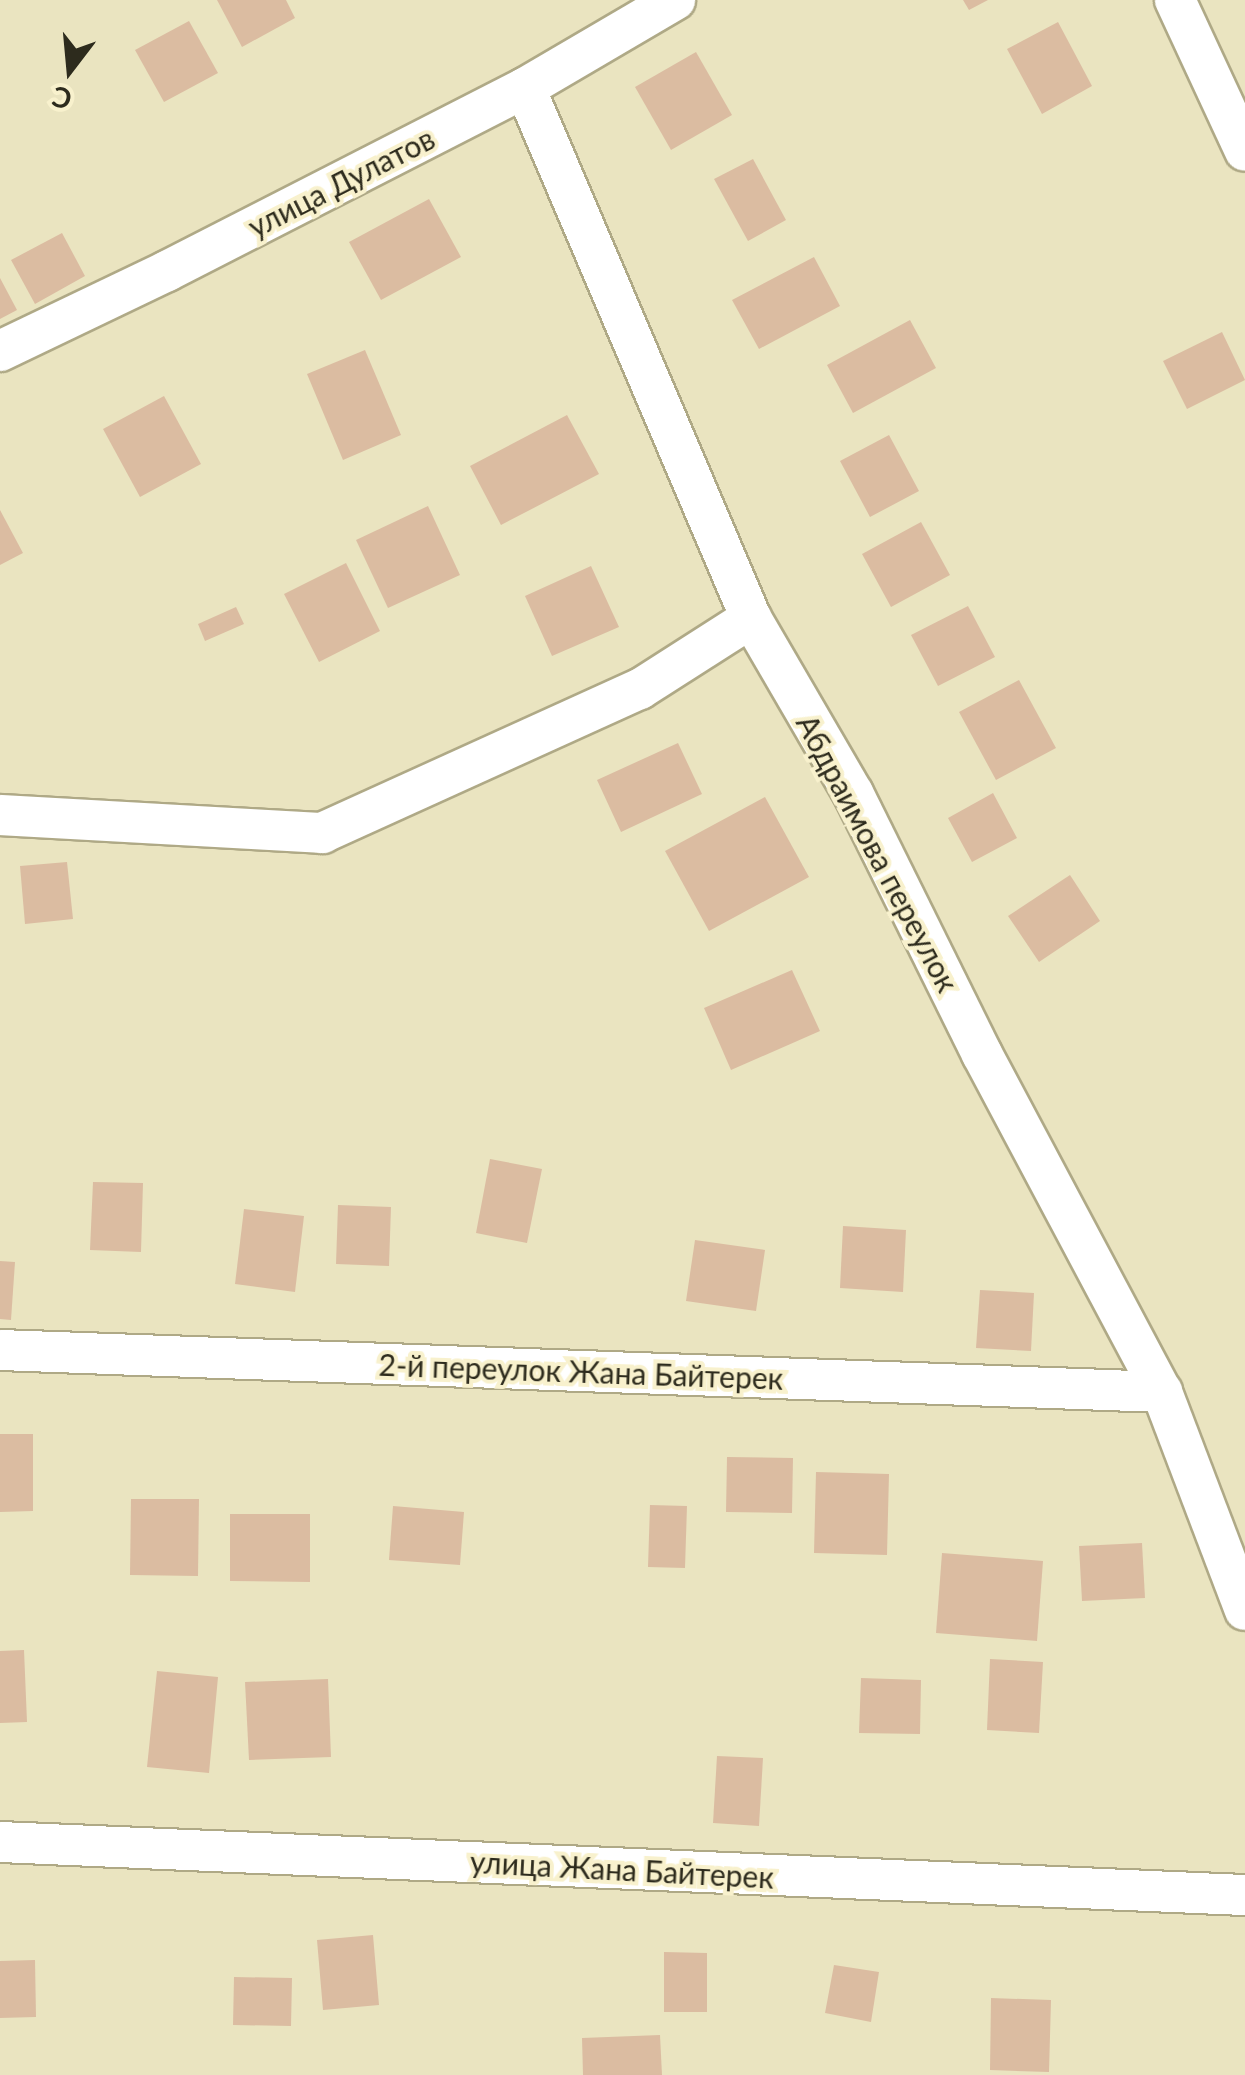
<!DOCTYPE html>
<meta charset="utf-8">
<style>
body{margin:0}
#map{position:relative;width:1245px;height:2075px;overflow:hidden;background:#eae4c0;font-family:Lato,sans-serif}
div>[style]{position:absolute}
.building>*{inset:0;background:#dbbca1}
.roads{filter:drop-shadow(2px 0 #afa986) drop-shadow(-2px 0 #afa986) drop-shadow(0 2px #afa986) drop-shadow(0 -2px #afa986)}
.street>*{height:40px;margin:-20px;padding:0 20px;transform-origin:20px;border-radius:20px;background:#fff}
span{translate:-50% -50%;white-space:nowrap;text-align:center;line-height:1.15;-webkit-text-stroke:8px #f8f1cd;paint-order:stroke}
.street-label{font-size:30px;color:#2d2b1d}
.north{position:absolute;left:20px;top:20px;width:100px;height:100px;-webkit-text-stroke:8px #f8f1cd;paint-order:stroke;rotate:196deg;font-size:28px;font-weight:700;line-height:40px;text-align:center;color:#2d2b1d}
.north::after{content:'';display:block;margin:auto;width:35px;height:45px;background:#2d2b1d;clip-path:polygon(50% 0,100% 100%,50% 72%,0 100%)}
</style>
<div id="map">
<div class="building">
<div style="clip-path:polygon(217px 0,286px 0,295px 18px,242px 47px)"></div>
<div style="clip-path:polygon(963px 0,988px 0,969px 10px)"></div>
<div style="clip-path:polygon(189px 21px,218px 73px,164px 102px,135px 50px)"></div>
<div style="clip-path:polygon(1058px 22px,1092px 86px,1042px 114px,1007px 49px)"></div>
<div style="clip-path:polygon(696px 52px,732px 115px,671px 150px,635px 87px)"></div>
<div style="clip-path:polygon(753px 159px,786px 220px,748px 241px,714px 179px)"></div>
<div style="clip-path:polygon(429px 199px,461px 257px,381px 300px,349px 242px)"></div>
<div style="clip-path:polygon(62px 233px,85px 276px,35px 304px,11px 260px)"></div>
<div style="clip-path:polygon(814px 257px,840px 306px,759px 349px,732px 300px)"></div>
<div style="clip-path:polygon(0 278px,17px 310px,0 319px)"></div>
<div style="clip-path:polygon(910px 320px,936px 368px,853px 413px,827px 365px)"></div>
<div style="clip-path:polygon(1222px 332px,1245px 380px,1187px 409px,1163px 361px)"></div>
<div style="clip-path:polygon(365px 350px,401px 435px,343px 460px,307px 374px)"></div>
<div style="clip-path:polygon(164px 396px,201px 464px,140px 497px,103px 429px)"></div>
<div style="clip-path:polygon(567px 415px,599px 474px,501px 525px,470px 466px)"></div>
<div style="clip-path:polygon(889px 435px,919px 491px,870px 517px,840px 461px)"></div>
<div style="clip-path:polygon(428px 506px,460px 575px,388px 608px,356px 540px)"></div>
<div style="clip-path:polygon(0 510px,23px 553px,0 565px)"></div>
<div style="clip-path:polygon(921px 522px,950px 575px,891px 607px,862px 554px)"></div>
<div style="clip-path:polygon(346px 563px,380px 631px,319px 662px,284px 594px)"></div>
<div style="clip-path:polygon(591px 566px,619px 627px,552px 656px,525px 596px)"></div>
<div style="clip-path:polygon(968px 606px,995px 657px,938px 686px,911px 635px)"></div>
<div style="clip-path:polygon(236px 607px,244px 624px,205px 641px,198px 624px)"></div>
<div style="clip-path:polygon(1019px 680px,1056px 748px,996px 780px,959px 712px)"></div>
<div style="clip-path:polygon(678px 743px,702px 794px,621px 832px,597px 780px)"></div>
<div style="clip-path:polygon(993px 793px,1017px 838px,972px 862px,948px 818px)"></div>
<div style="clip-path:polygon(765px 797px,809px 877px,709px 931px,665px 851px)"></div>
<div style="clip-path:polygon(67px 862px,73px 919px,25px 924px,20px 866px)"></div>
<div style="clip-path:polygon(1070px 875px,1100px 921px,1039px 962px,1008px 916px)"></div>
<div style="clip-path:polygon(792px 970px,820px 1031px,731px 1070px,704px 1008px)"></div>
<div style="clip-path:polygon(490px 1159px,542px 1169px,527px 1243px,476px 1233px)"></div>
<div style="clip-path:polygon(93px 1182px,143px 1183px,141px 1252px,90px 1250px)"></div>
<div style="clip-path:polygon(338px 1205px,391px 1207px,389px 1266px,336px 1264px)"></div>
<div style="clip-path:polygon(244px 1209px,304px 1216px,295px 1292px,235px 1284px)"></div>
<div style="clip-path:polygon(843px 1226px,906px 1230px,903px 1292px,840px 1288px)"></div>
<div style="clip-path:polygon(695px 1240px,765px 1250px,756px 1311px,686px 1301px)"></div>
<div style="clip-path:polygon(0 1261px,15px 1262px,11px 1320px,0 1319px)"></div>
<div style="clip-path:polygon(980px 1290px,1034px 1293px,1031px 1351px,976px 1348px)"></div>
<div style="clip-path:polygon(0 1434px,33px 1434px,33px 1511px,0 1512px)"></div>
<div style="clip-path:polygon(727px 1457px,793px 1458px,792px 1513px,726px 1512px)"></div>
<div style="clip-path:polygon(816px 1472px,889px 1474px,887px 1555px,814px 1553px)"></div>
<div style="clip-path:polygon(131px 1499px,199px 1499px,198px 1576px,130px 1575px)"></div>
<div style="clip-path:polygon(650px 1505px,687px 1506px,685px 1568px,648px 1567px)"></div>
<div style="clip-path:polygon(393px 1506px,464px 1512px,460px 1565px,389px 1560px)"></div>
<div style="clip-path:polygon(230px 1514px,310px 1514px,310px 1582px,230px 1581px)"></div>
<div style="clip-path:polygon(1142px 1543px,1145px 1598px,1082px 1601px,1079px 1546px)"></div>
<div style="clip-path:polygon(942px 1553px,1043px 1561px,1037px 1641px,936px 1633px)"></div>
<div style="clip-path:polygon(24px 1650px,27px 1722px,0 1723px,0 1651px)"></div>
<div style="clip-path:polygon(990px 1659px,1043px 1662px,1039px 1733px,987px 1730px)"></div>
<div style="clip-path:polygon(157px 1671px,218px 1677px,209px 1773px,147px 1767px)"></div>
<div style="clip-path:polygon(861px 1678px,921px 1680px,920px 1734px,859px 1733px)"></div>
<div style="clip-path:polygon(328px 1679px,331px 1757px,249px 1760px,245px 1682px)"></div>
<div style="clip-path:polygon(717px 1756px,763px 1758px,759px 1826px,713px 1823px)"></div>
<div style="clip-path:polygon(373px 1935px,379px 2005px,323px 2010px,317px 1940px)"></div>
<div style="clip-path:polygon(664px 1952px,707px 1953px,707px 2012px,664px 2012px)"></div>
<div style="clip-path:polygon(35px 1960px,36px 2017px,0 2018px,0 1961px)"></div>
<div style="clip-path:polygon(834px 1965px,879px 1972px,871px 2022px,825px 2013px)"></div>
<div style="clip-path:polygon(234px 1977px,292px 1978px,291px 2026px,233px 2025px)"></div>
<div style="clip-path:polygon(991px 1998px,1051px 2000px,1049px 2072px,990px 2070px)"></div>
<div style="clip-path:polygon(660px 2035px,662px 2075px,583px 2075px,582px 2038px)"></div>
</div>
<div class="roads">
<div class="street">
<div style="left:1175px;top:0;width:166px;rotate:65.1deg"></div>
<div style="left:525px;top:88px;width:576px;rotate:66.91deg"></div>
<div style="left:751px;top:618px;width:203px;rotate:59.8deg"></div>
<div style="left:853px;top:793px;width:291px;rotate:63.7deg"></div>
<div style="left:982px;top:1054px;width:383px;rotate:62deg"></div>
<div style="left:1162px;top:1392px;width:233px;rotate:69.2deg"></div>
<div style="left:0;top:351px;width:185px;rotate:-25.6deg"></div>
<div style="left:167px;top:271px;width:402px;rotate:-27.1deg"></div>
<div style="left:525px;top:88px;width:174px;rotate:-30.4deg"></div>
<div style="left:0;top:815px;width:323px;rotate:3.2deg"></div>
<div style="left:322px;top:833px;width:349px;rotate:-24.4deg"></div>
<div style="left:640px;top:689px;width:132px;rotate:-32.6deg"></div>
<div style="left:0;top:1350px;width:1163px;rotate:2.07deg"></div>
<div style="left:0;top:1842px;width:1246px;rotate:2.44deg"></div>
</div>
</div>
<div class="street-label">
<span style="left:341px;top:182px;rotate:-27deg">улица Дулатов</span>
<span style="left:878px;top:853px;rotate:62deg">Абдраимова переулок</span>
<span style="left:581px;top:1371px;rotate:2deg">2-й переулок Жана Байтерек</span>
<span style="left:622px;top:1869px;rotate:3deg">улица Жана Байтерек</span>
</div>
<div class="north">С</div>
</div>
